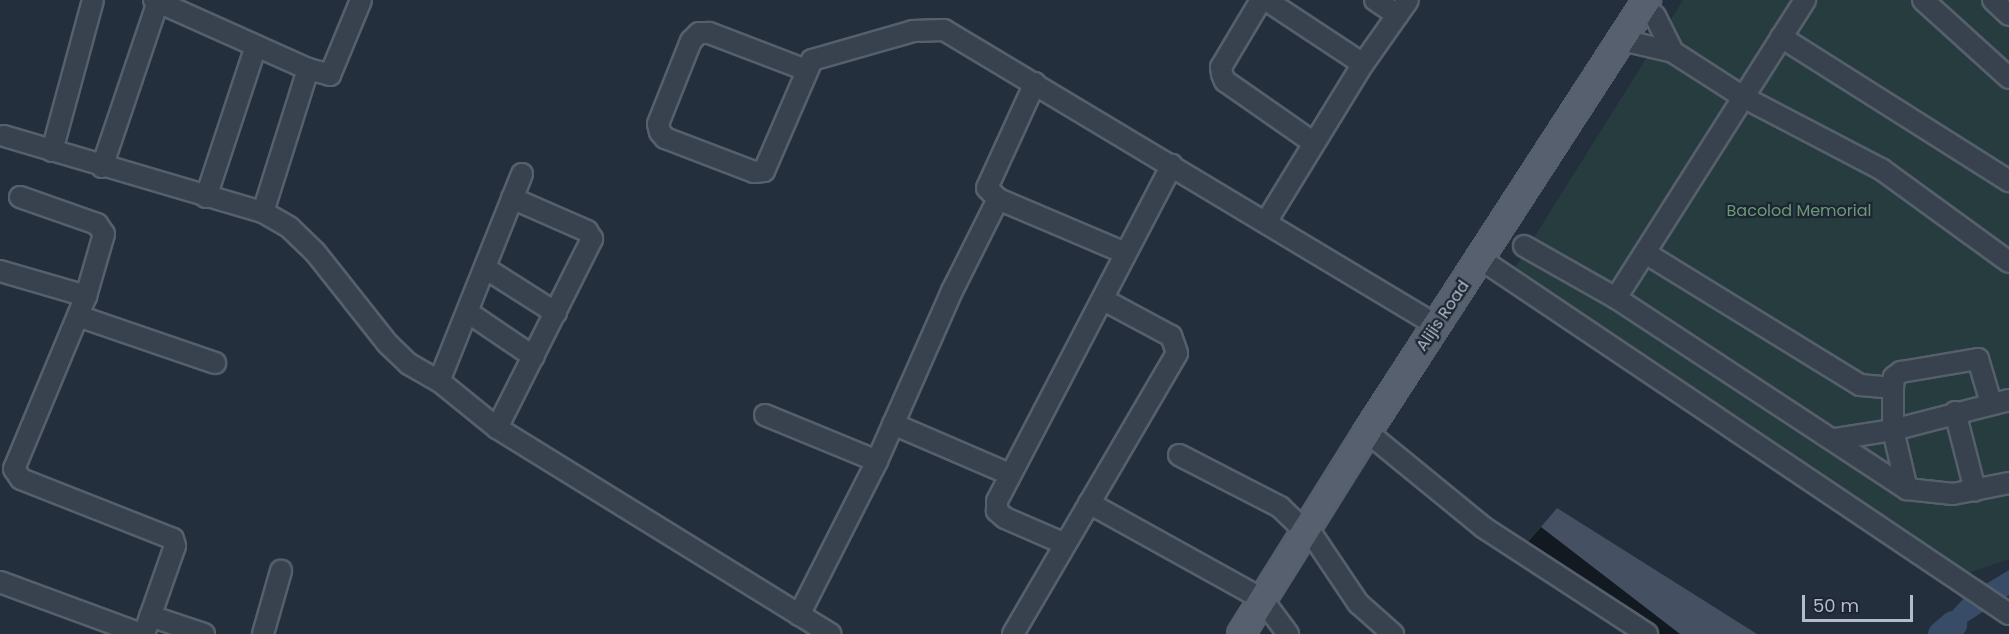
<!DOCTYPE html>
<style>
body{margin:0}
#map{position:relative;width:2009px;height:634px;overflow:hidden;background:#242f3e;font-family:Poppins,sans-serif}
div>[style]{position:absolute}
.green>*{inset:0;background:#263c3f}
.water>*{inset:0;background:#394c67}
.shadow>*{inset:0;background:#0007}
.river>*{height:27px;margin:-13.5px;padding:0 13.5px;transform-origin:13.5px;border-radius:13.5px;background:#394c67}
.building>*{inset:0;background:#455162}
.roads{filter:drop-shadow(2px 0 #565f6c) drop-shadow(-2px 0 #565f6c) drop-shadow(0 2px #565f6c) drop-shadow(0 -2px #565f6c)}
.minor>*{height:20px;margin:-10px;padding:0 10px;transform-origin:10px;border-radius:10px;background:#38414e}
.major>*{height:26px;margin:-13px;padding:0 13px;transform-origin:13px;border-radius:13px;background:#56606e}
span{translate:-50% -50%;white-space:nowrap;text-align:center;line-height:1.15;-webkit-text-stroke:4.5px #1d2633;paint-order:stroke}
.park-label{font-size:16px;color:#6b9a76}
.street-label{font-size:16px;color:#b4bcc9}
.scale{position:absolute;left:1802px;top:595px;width:111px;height:27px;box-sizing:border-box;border:3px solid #b4bcc9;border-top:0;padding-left:8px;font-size:18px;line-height:21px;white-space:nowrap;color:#b4bcc9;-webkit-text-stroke:4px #1d2633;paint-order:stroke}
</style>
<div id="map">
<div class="green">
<div style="clip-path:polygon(1683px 0,2009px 0,2009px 559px,1966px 574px,1511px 274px)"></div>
</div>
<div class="water">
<div style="clip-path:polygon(2009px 570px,2009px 595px,1967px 622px,1953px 624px,1953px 610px,1966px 596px)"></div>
</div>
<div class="shadow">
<div style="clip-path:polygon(1544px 524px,1754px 634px,1649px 634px,1528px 542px)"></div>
</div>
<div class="river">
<div style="left:1941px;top:634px;width:16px;rotate:-40deg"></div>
</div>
<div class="building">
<div style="clip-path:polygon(1557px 508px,1757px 634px,1680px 634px,1541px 527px)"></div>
</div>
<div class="roads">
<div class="minor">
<div style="left:154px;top:0;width:169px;rotate:24.1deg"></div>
<div style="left:308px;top:69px;width:23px;rotate:15deg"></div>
<div style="left:330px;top:75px;width:81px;rotate:-67.5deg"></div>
<div style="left:1261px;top:0;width:78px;rotate:120.8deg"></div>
<div style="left:1221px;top:67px;width:7px;rotate:82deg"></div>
<div style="left:1222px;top:74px;width:8px;rotate:67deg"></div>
<div style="left:1225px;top:81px;width:108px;rotate:34.9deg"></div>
<div style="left:1266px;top:0;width:116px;rotate:33.4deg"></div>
<div style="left:1375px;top:0;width:27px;rotate:34deg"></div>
<div style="left:1923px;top:0;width:116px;rotate:42.2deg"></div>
<div style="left:1993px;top:0;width:22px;rotate:43deg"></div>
<div style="left:1643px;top:8px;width:14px;rotate:34deg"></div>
<div style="left:1655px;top:16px;width:40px;rotate:63.4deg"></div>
<div style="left:1781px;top:37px;width:270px;rotate:32.3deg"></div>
<div style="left:1622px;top:40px;width:52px;rotate:13.2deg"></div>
<div style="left:1673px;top:52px;width:83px;rotate:32.7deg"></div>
<div style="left:1743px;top:97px;width:156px;rotate:27.6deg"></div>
<div style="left:1881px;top:169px;width:158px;rotate:36deg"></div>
<div style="left:806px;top:70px;width:104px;rotate:-159.1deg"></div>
<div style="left:709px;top:33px;width:10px;rotate:180deg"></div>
<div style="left:699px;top:33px;width:11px;rotate:135deg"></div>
<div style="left:691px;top:41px;width:89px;rotate:111.7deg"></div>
<div style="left:658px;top:124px;width:8px;rotate:76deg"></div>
<div style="left:660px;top:132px;width:8px;rotate:50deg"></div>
<div style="left:665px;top:138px;width:95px;rotate:20.9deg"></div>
<div style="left:754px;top:172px;width:10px;rotate:-6deg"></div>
<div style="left:764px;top:171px;width:121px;rotate:-66.6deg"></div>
<div style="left:812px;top:60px;width:105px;rotate:-16deg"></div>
<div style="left:913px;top:31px;width:31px;rotate:-2deg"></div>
<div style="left:944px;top:30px;width:574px;rotate:30.95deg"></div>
<div style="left:1035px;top:83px;width:115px;rotate:114.6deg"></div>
<div style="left:987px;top:188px;width:16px;rotate:45deg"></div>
<div style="left:998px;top:199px;width:138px;rotate:23deg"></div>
<div style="left:4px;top:136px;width:270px;rotate:16.4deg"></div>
<div style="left:263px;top:212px;width:30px;rotate:30deg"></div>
<div style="left:289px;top:227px;width:36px;rotate:44deg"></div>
<div style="left:315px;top:252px;width:117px;rotate:51.6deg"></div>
<div style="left:388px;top:344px;width:29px;rotate:44deg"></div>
<div style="left:409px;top:364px;width:34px;rotate:30deg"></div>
<div style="left:52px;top:151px;width:156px;rotate:-74.8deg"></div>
<div style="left:102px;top:167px;width:174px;rotate:-71.3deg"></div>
<div style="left:522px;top:174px;width:223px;rotate:111.8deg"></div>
<div style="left:439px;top:381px;width:75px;rotate:39deg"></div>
<div style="left:497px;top:428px;width:392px;rotate:31.7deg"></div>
<div style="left:20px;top:197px;width:82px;rotate:19.3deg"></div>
<div style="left:97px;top:224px;width:12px;rotate:55deg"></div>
<div style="left:104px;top:234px;width:65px;rotate:106.2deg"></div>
<div style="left:86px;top:296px;width:187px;rotate:112.6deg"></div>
<div style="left:14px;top:469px;width:12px;rotate:55deg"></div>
<div style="left:21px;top:479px;width:163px;rotate:21.5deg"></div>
<div style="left:173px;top:539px;width:7px;rotate:74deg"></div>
<div style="left:175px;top:546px;width:93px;rotate:109.4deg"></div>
<div style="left:206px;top:197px;width:159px;rotate:-71.7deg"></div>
<div style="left:263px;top:212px;width:150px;rotate:-72.5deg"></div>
<div style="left:1266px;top:222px;width:185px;rotate:-58.5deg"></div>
<div style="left:1363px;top:64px;width:78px;rotate:-54.9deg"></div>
<div style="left:1524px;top:246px;width:106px;rotate:29.5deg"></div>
<div style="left:1616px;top:298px;width:348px;rotate:33.3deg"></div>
<div style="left:1907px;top:489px;width:46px;rotate:6.2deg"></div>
<div style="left:1953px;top:494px;width:57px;rotate:-11.1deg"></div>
<div style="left:1647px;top:254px;width:250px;rotate:31.6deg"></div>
<div style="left:1860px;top:385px;width:33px;rotate:5deg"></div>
<div style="left:1893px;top:388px;width:42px;rotate:90deg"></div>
<div style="left:1893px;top:430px;width:61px;rotate:76.7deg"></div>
<div style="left:1482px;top:260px;width:635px;rotate:33.89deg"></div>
<div style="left:485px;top:268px;width:84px;rotate:32.4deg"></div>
<div style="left:0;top:271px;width:90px;rotate:16.2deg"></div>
<div style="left:1616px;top:298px;width:353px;rotate:-57.6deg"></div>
<div style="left:469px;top:313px;width:78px;rotate:34.1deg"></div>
<div style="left:78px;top:316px;width:145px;rotate:18.9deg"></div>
<div style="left:1893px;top:388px;width:11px;rotate:-85deg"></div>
<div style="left:1894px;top:377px;width:9px;rotate:-36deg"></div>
<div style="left:1901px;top:372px;width:78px;rotate:-9.6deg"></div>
<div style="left:1978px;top:359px;width:46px;rotate:73.5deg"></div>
<div style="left:1955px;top:412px;width:81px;rotate:75.6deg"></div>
<div style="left:765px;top:415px;width:121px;rotate:22.3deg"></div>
<div style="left:893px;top:424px;width:126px;rotate:23.3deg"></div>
<div style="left:497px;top:428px;width:212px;rotate:-63.3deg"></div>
<div style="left:592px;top:239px;width:9px;rotate:-122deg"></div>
<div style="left:587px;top:231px;width:82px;rotate:-156.3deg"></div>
<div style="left:1367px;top:432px;width:150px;rotate:39.3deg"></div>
<div style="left:1483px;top:527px;width:196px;rotate:33.1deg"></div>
<div style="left:1836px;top:439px;width:58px;rotate:-9deg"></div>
<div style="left:1893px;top:430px;width:120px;rotate:-14.5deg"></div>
<div style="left:1179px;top:455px;width:114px;rotate:27.2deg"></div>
<div style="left:1280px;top:507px;width:35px;rotate:44deg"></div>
<div style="left:1089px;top:503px;width:198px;rotate:29deg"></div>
<div style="left:1262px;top:599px;width:44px;rotate:53.4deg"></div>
<div style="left:1307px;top:527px;width:92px;rotate:56.1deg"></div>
<div style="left:1358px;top:603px;width:47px;rotate:41.5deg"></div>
<div style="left:1065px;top:544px;width:65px;rotate:-156.6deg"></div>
<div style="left:1005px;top:518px;width:11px;rotate:-139deg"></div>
<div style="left:997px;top:511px;width:10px;rotate:-90deg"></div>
<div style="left:997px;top:501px;width:379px;rotate:-62.5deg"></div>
<div style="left:0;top:582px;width:150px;rotate:20.2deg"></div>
<div style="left:799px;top:615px;width:173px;rotate:-63.1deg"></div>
<div style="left:877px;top:461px;width:186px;rotate:-66.2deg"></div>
<div style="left:952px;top:291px;width:103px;rotate:-63.4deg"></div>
<div style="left:150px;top:616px;width:57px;rotate:18.4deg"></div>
<div style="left:263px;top:634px;width:66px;rotate:-74.1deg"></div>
<div style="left:1013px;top:634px;width:325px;rotate:-59.7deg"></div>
<div style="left:1177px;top:353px;width:18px;rotate:-109deg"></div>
<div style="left:1171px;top:336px;width:78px;rotate:-151.8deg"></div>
</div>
<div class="major">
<div style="left:1241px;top:634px;width:238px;rotate:-58deg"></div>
<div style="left:1367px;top:432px;width:515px;rotate:-57.05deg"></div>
</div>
</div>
<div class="park-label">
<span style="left:1799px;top:211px">Bacolod Memorial</span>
</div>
<div class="street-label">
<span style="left:1443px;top:316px;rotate:-56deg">Alijis Road</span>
</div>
<div class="scale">50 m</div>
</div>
